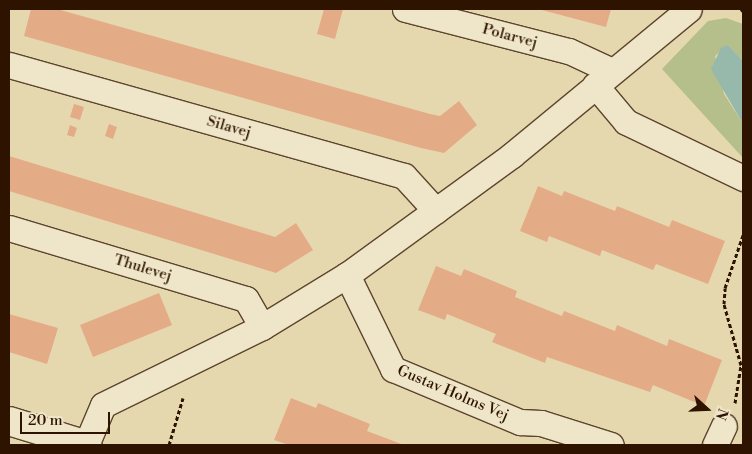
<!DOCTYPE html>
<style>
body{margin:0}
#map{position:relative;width:752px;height:454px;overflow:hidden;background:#e6d8ae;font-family:"Libre Bodoni",serif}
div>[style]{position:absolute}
.green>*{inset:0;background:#b4bf8b}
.water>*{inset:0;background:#96b9ac}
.building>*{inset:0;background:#e4ab87}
.path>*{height:3px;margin-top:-1.5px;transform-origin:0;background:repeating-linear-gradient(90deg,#2e1400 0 4px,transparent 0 6.5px)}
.roads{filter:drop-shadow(1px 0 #5c452c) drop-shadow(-1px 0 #5c452c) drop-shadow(0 1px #5c452c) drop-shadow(0 -1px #5c452c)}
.street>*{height:25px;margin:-12.5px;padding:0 12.5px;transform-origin:12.5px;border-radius:12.5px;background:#efe6ca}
.secondary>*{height:28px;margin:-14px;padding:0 14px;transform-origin:14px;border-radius:14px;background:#efe6ca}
span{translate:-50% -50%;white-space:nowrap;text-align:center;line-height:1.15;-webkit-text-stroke:4px #efe6ca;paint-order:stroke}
.street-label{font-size:15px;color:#2e1400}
.frame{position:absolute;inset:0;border:10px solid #2e1400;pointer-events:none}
.north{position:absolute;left:682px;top:384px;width:50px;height:50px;-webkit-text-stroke:4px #efe6ca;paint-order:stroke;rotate:110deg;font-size:14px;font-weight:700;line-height:20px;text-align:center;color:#2e1400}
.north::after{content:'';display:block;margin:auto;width:18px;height:22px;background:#2e1400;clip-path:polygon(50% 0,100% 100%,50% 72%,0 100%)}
.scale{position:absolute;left:20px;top:412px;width:90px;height:22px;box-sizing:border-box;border:2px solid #2e1400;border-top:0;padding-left:6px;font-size:15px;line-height:18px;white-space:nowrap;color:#2e1400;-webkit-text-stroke:4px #efe6ca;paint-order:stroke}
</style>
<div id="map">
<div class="green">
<div style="clip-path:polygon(726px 18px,743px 24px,743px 61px,728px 45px,715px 56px,724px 94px,743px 124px,743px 158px,662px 69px,708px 21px)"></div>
</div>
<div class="water">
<div style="clip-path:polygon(728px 45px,743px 61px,743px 124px,711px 69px,721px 48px)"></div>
</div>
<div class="building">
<div style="clip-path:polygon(31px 9px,57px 9px,430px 114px,440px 116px,459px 101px,477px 125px,444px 153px,421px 148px,24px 36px)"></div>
<div style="clip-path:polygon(324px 9px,343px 9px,335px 39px,317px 34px)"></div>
<div style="clip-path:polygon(538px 9px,611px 9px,606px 27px)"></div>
<div style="clip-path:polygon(74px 104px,84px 107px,80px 120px,70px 117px)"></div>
<div style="clip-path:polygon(109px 124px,117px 127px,113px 139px,105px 136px)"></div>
<div style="clip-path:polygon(70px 125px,77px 128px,74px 137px,67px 135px)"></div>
<div style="clip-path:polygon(9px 156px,275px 237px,296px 223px,313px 250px,276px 273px,9px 191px)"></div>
<div style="clip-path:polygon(538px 186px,562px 196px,564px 191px,615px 211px,617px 206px,669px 227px,672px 220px,725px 241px,708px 284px,656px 264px,653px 270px,602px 250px,600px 256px,549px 236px,547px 242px,520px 231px)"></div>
<div style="clip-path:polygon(436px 266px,461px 276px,464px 269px,517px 291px,515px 297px,562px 316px,564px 311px,615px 331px,617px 325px,667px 346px,669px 339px,722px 360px,704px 406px,653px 385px,650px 392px,547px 357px,545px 363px,492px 342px,496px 334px,447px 314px,445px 320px,418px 310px)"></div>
<div style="clip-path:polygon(159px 293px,172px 325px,93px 357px,80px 325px)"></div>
<div style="clip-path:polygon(9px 314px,58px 328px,47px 364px,9px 352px)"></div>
<div style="clip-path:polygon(291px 398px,316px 408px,318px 403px,370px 424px,367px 431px,404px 445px,289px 445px,274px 440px)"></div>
</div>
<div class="path">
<div style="left:741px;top:9px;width:3px;rotate:45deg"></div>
<div style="left:735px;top:403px;width:38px;rotate:-81deg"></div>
<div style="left:741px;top:365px;width:63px;rotate:-105.6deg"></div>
<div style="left:724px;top:304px;width:16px;rotate:-86deg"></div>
<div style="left:725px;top:288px;width:56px;rotate:-71.2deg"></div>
<div style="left:169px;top:445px;width:49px;rotate:-73.4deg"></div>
</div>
<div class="roads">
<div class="street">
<div style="left:405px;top:9px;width:169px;rotate:14.4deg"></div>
<div style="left:569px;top:51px;width:47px;rotate:24.9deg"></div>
<div style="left:9px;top:65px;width:410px;rotate:15.7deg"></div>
<div style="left:404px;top:176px;width:47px;rotate:47.6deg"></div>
<div style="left:595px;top:85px;width:48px;rotate:50deg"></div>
<div style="left:626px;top:122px;width:130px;rotate:25.6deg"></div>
<div style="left:9px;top:228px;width:247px;rotate:16.7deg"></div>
<div style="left:246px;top:299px;width:32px;rotate:60deg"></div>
<div style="left:347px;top:275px;width:105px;rotate:63.9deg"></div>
<div style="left:393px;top:369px;width:138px;rotate:22.7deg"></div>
<div style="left:520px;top:422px;width:21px;rotate:3deg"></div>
<div style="left:541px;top:423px;width:73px;rotate:17.4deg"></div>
<div style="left:86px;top:445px;width:43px;rotate:-67deg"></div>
<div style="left:103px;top:405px;width:177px;rotate:-26.1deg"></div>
<div style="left:262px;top:327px;width:100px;rotate:-31.5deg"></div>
<div style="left:347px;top:275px;width:204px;rotate:-36deg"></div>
<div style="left:512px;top:155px;width:229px;rotate:-39.5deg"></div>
<div style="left:715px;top:445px;width:21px;rotate:-65deg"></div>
</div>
<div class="secondary">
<div style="left:9px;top:421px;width:82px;rotate:17.1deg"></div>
</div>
</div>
<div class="street-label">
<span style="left:510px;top:36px;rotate:15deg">Polarvej</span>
<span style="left:229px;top:127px;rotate:16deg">Silavej</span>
<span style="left:143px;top:268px;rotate:17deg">Thulevej</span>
<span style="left:453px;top:393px;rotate:23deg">Gustav Holms Vej</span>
</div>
<div class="frame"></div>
<div class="north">N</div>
<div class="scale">20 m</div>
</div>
